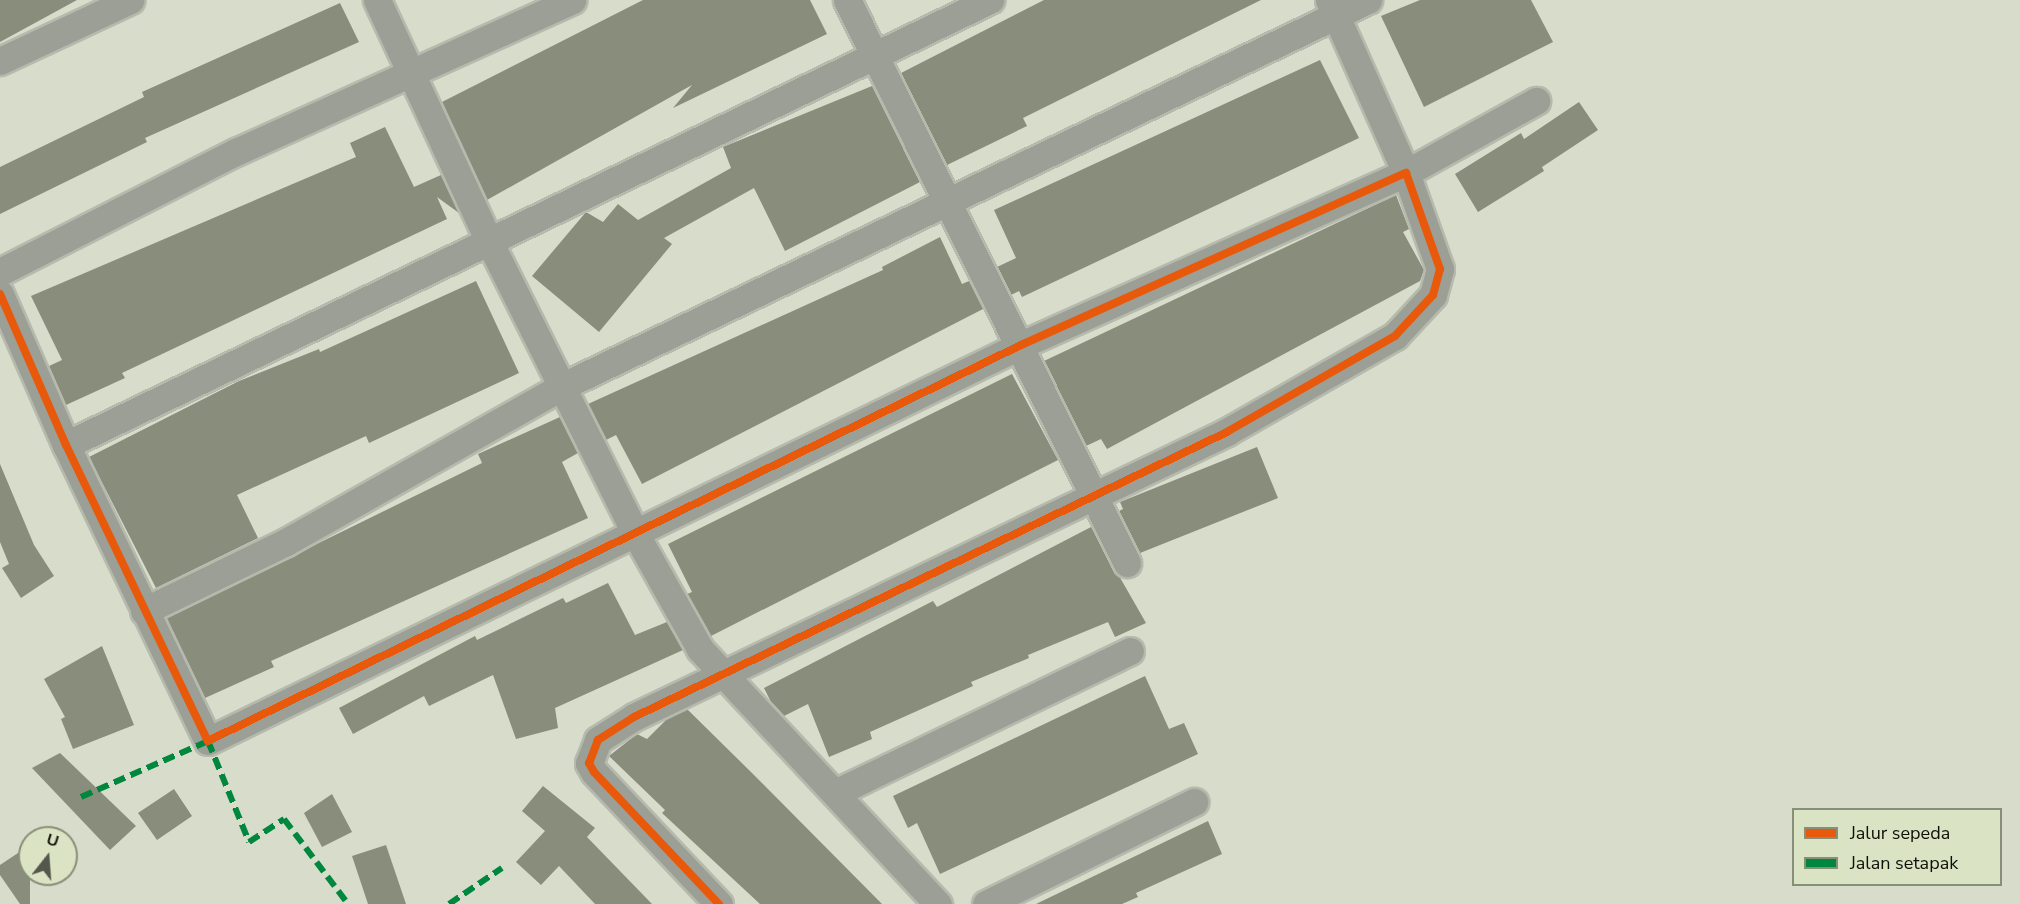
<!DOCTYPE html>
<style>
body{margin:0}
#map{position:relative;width:2020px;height:904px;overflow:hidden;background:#d7dccb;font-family:"Nunito Sans",sans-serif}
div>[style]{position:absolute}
.building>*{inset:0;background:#898d7c}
.roads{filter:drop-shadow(2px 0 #b6baad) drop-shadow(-2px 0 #b6baad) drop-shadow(0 2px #b6baad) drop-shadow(0 -2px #b6baad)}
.street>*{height:27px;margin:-13.5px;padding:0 13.5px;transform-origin:13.5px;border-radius:13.5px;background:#9c9f95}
.quiet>*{height:6px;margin-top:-3px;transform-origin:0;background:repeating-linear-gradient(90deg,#00873e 0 12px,transparent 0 18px)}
.cycleway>*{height:8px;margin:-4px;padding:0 4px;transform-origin:4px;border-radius:4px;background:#e8590c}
span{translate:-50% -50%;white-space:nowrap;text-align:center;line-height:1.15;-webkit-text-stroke:6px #dae3c4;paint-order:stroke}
.legend{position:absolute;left:1792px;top:808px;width:210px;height:78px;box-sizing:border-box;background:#dae3c4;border:2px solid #888f78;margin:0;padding:8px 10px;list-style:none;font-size:18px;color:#0d1006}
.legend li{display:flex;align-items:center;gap:12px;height:30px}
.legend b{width:30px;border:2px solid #888f78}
.north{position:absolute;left:18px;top:826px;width:60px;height:60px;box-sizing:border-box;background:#dae3c4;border:2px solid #888f78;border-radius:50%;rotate:17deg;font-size:16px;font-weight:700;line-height:24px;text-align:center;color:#0d1006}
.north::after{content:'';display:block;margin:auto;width:21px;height:27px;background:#54574b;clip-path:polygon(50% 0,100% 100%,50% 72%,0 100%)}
</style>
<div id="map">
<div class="building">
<div style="clip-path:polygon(0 0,77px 0,0 42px)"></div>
<div style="clip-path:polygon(643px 0,810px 0,827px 34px,673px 108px,692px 85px,487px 200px,442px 102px)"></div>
<div style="clip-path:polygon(1044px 0,1261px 0,1023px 118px,1027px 126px,947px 165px,901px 73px)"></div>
<div style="clip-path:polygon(1420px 0,1531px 0,1553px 42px,1424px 107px,1381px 16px)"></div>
<div style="clip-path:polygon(340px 3px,359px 42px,145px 138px,147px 142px,0 214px,0 167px,144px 97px,142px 92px)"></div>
<div style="clip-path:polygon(1320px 60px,1359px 138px,1022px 297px,1019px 291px,1011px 295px,997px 267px,1016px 258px,994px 210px)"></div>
<div style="clip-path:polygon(872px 86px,920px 182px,785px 251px,754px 188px,664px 238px,672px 244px,599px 332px,532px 276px,586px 212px,603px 222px,618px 204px,638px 220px,731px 168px,723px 147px)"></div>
<div style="clip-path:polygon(1579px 102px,1598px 130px,1542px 167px,1544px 171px,1478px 212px,1455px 174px,1521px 133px,1524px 139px)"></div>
<div style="clip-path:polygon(385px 127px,414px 187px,441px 175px,459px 213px,437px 197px,447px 219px,122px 373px,125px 378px,66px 405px,49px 366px,62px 360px,31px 296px,356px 157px,350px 143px)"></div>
<div style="clip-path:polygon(1396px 195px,1409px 229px,1403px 232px,1424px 270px,1420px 281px,1107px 449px,1101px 439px,1086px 446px,1044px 361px)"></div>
<div style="clip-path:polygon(940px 237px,962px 284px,969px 281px,983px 309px,642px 484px,616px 435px,606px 440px,588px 404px,883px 270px,882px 267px)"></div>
<div style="clip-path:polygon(476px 281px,519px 373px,369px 443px,366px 436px,237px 495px,258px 538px,156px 588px,89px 457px,239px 381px,319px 349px,320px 352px)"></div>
<div style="clip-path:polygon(1012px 374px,1058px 460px,711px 636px,687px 594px,692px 592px,668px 544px)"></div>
<div style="clip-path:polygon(560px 417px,578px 453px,562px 462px,588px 518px,271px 661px,274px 667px,205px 698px,166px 618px,482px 463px,478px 454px)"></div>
<div style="clip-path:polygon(1257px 447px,1278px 498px,1140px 553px,1119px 511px,1123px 509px,1120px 502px)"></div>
<div style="clip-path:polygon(0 464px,34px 545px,54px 576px,21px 598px,2px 568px,9px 564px,0 542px)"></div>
<div style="clip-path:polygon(1091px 527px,1146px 623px,1115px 637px,1108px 622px,1028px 655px,1029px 658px,971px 682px,973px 686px,870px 732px,872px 739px,829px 757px,808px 704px,784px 716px,771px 702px,764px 688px,933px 601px,937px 607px)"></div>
<div style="clip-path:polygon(608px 583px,635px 635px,667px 622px,683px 650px,555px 708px,558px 728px,516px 739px,493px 675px,429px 706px,424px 696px,353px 734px,339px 708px,475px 636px,477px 640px,563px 598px,566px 603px)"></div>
<div style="clip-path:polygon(102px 646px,134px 725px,73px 749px,61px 719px,65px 717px,44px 679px)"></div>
<div style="clip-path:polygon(1145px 676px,1169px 729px,1184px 723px,1198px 754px,940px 874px,917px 823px,908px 828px,893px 796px)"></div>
<div style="clip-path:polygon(687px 709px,753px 774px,882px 904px,760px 904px,662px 813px,665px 810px,609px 756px,637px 734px,647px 739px,668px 718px)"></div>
<div style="clip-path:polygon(60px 753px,136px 826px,110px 850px,32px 768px)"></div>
<div style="clip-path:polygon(543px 786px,595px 828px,587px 837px,652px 904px,595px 904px,559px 866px,541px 885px,516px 862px,545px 831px,522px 811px)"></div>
<div style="clip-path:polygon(174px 789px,192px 816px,157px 840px,138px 813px)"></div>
<div style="clip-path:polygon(332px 794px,352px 832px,322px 847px,304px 813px)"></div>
<div style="clip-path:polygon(1208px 821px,1222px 854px,1136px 893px,1138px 897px,1122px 904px,1036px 904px)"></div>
<div style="clip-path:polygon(30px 845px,30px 904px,20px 904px,0 875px,0 865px)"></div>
<div style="clip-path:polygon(386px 845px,406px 904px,368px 904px,352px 856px)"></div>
</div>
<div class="roads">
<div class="street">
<div style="left:377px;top:0;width:266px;rotate:65.1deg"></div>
<div style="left:489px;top:241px;width:326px;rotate:63.4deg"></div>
<div style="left:635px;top:533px;width:133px;rotate:60.7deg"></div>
<div style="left:700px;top:649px;width:349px;rotate:47deg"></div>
<div style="left:847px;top:0;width:629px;rotate:63.56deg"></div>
<div style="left:1329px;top:0;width:189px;rotate:66deg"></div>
<div style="left:1406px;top:173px;width:149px;rotate:-29deg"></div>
<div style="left:0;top:61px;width:144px;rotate:-25.1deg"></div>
<div style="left:0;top:272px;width:265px;rotate:-27deg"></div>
<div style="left:236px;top:152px;width:369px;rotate:-24.3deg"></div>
<div style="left:0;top:294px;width:165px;rotate:66.4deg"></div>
<div style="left:66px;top:445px;width:328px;rotate:64.4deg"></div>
<div style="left:208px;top:741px;width:904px;rotate:-25.97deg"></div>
<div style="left:1021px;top:345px;width:422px;rotate:-24.1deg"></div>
<div style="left:1406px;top:173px;width:102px;rotate:70.5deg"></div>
<div style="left:1440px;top:269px;width:27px;rotate:105deg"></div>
<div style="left:1433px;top:295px;width:56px;rotate:132.8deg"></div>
<div style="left:1395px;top:336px;width:193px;rotate:150.3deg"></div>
<div style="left:1227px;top:432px;width:658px;rotate:154.33deg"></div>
<div style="left:634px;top:717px;width:43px;rotate:147.4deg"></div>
<div style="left:598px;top:740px;width:25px;rotate:111deg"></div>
<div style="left:589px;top:763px;width:10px;rotate:61deg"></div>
<div style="left:594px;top:772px;width:182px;rotate:46.6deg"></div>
<div style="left:66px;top:445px;width:1026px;rotate:-25.72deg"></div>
<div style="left:144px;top:611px;width:158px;rotate:-25.9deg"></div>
<div style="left:286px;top:542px;width:318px;rotate:-29.4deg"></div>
<div style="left:563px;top:386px;width:893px;rotate:-25.62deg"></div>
<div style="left:837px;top:792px;width:325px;rotate:-25.7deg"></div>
<div style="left:986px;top:904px;width:232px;rotate:-26.1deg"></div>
</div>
</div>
<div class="quiet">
<div style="left:81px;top:797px;width:139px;rotate:-23.8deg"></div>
<div style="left:208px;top:741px;width:109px;rotate:67.9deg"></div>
<div style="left:249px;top:842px;width:42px;rotate:-33.3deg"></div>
<div style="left:284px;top:819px;width:106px;rotate:53deg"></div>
<div style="left:449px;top:904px;width:64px;rotate:-34.2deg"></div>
</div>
<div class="cycleway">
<div style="left:0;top:294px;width:165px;rotate:66.4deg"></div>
<div style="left:66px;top:445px;width:328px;rotate:64.4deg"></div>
<div style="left:208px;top:741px;width:904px;rotate:-25.97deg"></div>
<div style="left:1021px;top:345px;width:422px;rotate:-24.1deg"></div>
<div style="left:1406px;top:173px;width:102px;rotate:70.5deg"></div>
<div style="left:1440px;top:269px;width:27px;rotate:105deg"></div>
<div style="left:1433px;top:295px;width:56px;rotate:132.8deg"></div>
<div style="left:1395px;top:336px;width:193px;rotate:150.3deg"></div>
<div style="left:1227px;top:432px;width:658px;rotate:154.33deg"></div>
<div style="left:634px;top:717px;width:43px;rotate:147.4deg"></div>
<div style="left:598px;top:740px;width:25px;rotate:111deg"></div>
<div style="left:589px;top:763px;width:10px;rotate:61deg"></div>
<div style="left:594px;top:772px;width:182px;rotate:46.6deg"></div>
</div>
<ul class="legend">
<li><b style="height:8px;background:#e8590c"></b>Jalur sepeda</li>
<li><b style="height:8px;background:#00873e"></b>Jalan setapak</li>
</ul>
<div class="north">U</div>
</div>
